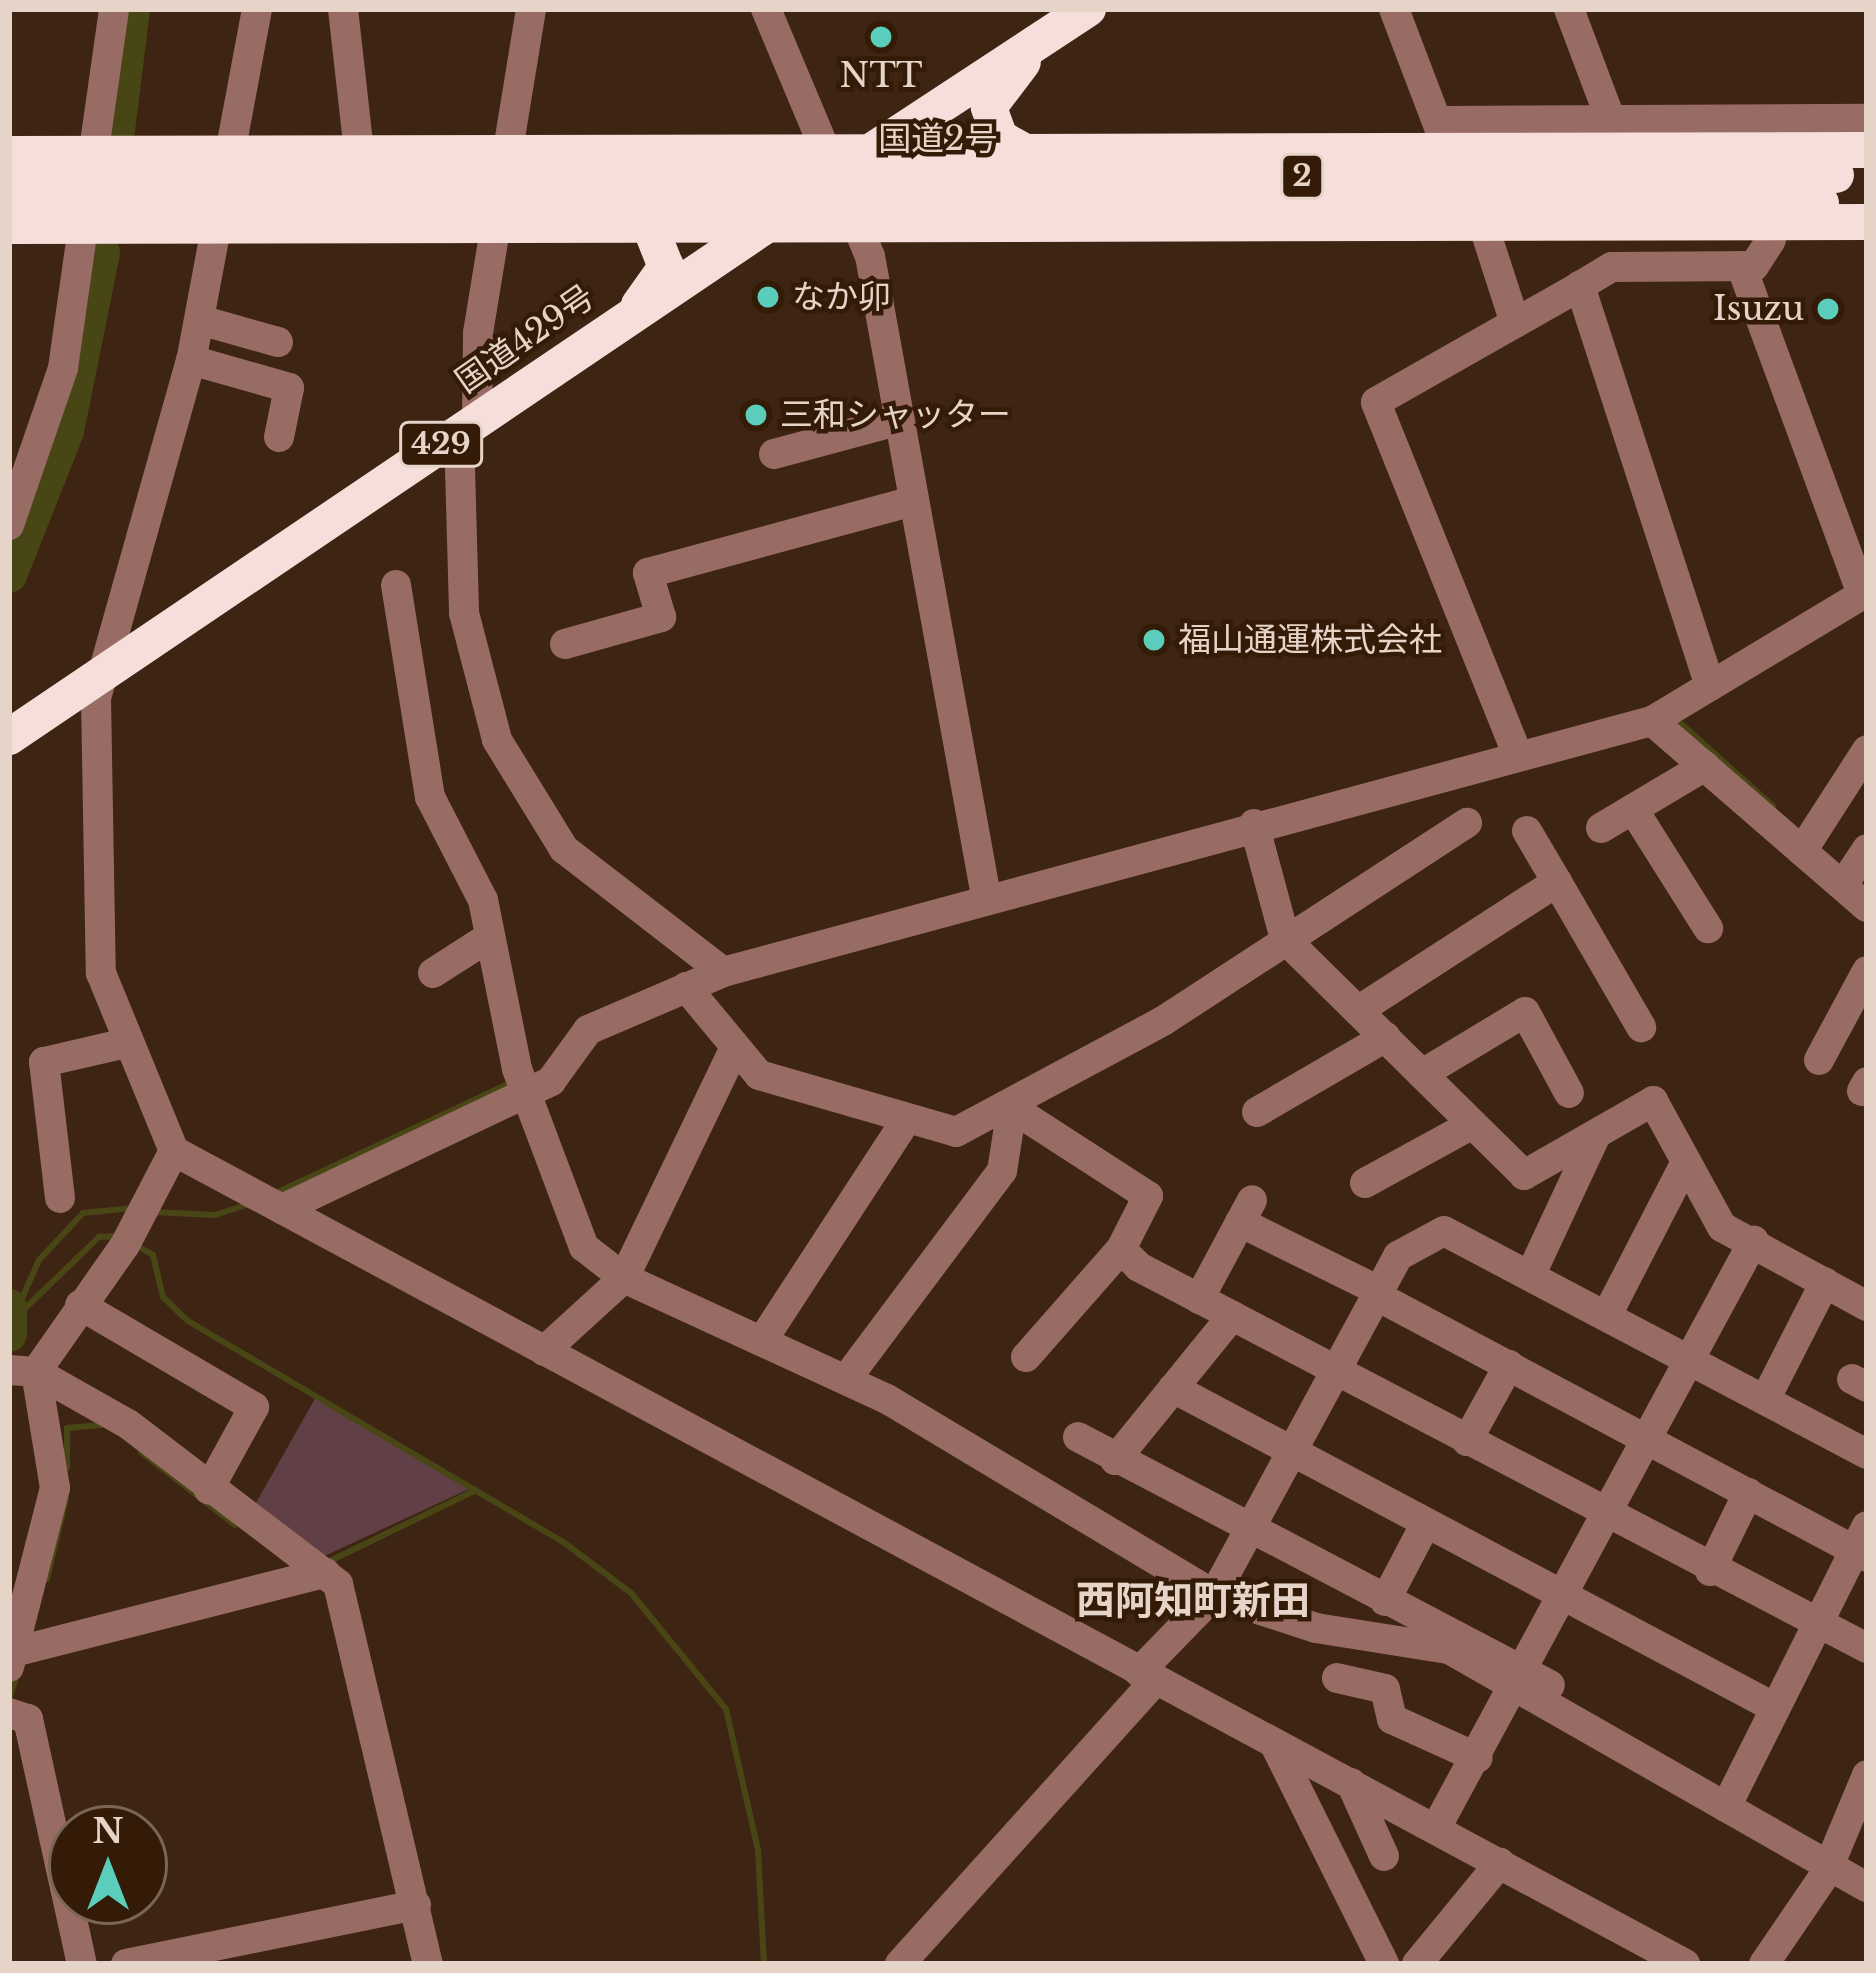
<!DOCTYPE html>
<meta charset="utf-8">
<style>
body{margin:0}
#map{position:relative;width:1876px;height:1973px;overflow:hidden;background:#3e2412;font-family:"Libre Baskerville","Noto Sans JP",serif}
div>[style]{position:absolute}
.green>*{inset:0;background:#613f47}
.stream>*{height:6px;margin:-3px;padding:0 3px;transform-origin:3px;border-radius:3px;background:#494616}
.river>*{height:36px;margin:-18px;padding:0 18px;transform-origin:18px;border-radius:18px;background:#494616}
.minor>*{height:30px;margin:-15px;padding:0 15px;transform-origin:15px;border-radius:15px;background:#986c64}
.highway>*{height:36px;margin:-18px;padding:0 18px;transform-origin:18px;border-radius:18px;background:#f6dfdb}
.highway-bridge>*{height:36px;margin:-18px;padding:0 18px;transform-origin:18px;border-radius:18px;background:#f6dfdb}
.dots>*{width:33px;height:33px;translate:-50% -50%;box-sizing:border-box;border:6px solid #331b08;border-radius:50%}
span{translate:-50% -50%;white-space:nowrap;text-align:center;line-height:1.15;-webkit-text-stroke:9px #331b08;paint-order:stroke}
.shield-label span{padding:3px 9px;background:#331b08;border:3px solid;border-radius:9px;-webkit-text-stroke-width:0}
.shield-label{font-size:30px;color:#e6d4c9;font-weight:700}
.poi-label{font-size:33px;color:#e6d4c9}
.left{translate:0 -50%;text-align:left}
.right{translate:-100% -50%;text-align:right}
.street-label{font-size:33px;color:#e6d4c9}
.quarter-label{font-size:39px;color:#e6d4c9;font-weight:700}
.frame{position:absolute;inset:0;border:12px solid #e6d4c9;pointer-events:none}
.north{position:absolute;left:48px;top:1805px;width:120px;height:120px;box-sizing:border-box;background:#331b08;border:3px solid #7b6555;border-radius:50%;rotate:0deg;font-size:33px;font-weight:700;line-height:48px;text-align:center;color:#e6d4c9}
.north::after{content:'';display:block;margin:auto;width:42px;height:54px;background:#5bcebb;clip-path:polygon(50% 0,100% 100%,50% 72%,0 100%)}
</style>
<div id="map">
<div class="green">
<div style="clip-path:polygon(317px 1395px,469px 1489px,320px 1558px,252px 1510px)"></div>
</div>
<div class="stream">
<div style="left:1677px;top:720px;width:129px;rotate:41.9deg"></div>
<div style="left:274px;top:1194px;width:263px;rotate:-25.2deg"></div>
<div style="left:152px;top:1212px;width:63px;rotate:2.7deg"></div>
<div style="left:215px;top:1215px;width:38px;rotate:-18deg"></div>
<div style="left:134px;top:1244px;width:22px;rotate:30deg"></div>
<div style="left:153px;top:1255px;width:43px;rotate:76.6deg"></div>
<div style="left:163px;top:1297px;width:35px;rotate:44deg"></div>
<div style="left:188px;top:1321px;width:434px;rotate:30.5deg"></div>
<div style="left:562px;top:1541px;width:86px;rotate:37deg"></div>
<div style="left:631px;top:1593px;width:150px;rotate:50.7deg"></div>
<div style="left:726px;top:1709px;width:145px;rotate:77.2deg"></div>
<div style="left:758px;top:1850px;width:114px;rotate:87deg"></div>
<div style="left:13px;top:1320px;width:120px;rotate:-44deg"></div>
<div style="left:99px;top:1237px;width:17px;rotate:-3deg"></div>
<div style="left:11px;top:1323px;width:69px;rotate:-66deg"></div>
<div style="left:39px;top:1260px;width:64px;rotate:-46.9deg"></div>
<div style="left:83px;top:1213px;width:50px;rotate:-5.7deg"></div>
<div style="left:141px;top:1452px;width:119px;rotate:37.8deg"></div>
<div style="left:67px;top:1468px;width:40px;rotate:-90deg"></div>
<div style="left:67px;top:1428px;width:34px;rotate:-5deg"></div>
<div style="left:330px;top:1561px;width:162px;rotate:-25.9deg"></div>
<div style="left:47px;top:1579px;width:82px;rotate:-76.6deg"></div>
<div style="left:9px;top:1699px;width:26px;rotate:-72deg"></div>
</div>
<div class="river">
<div style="left:117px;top:130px;width:122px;rotate:-82.9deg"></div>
<div style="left:9px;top:575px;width:155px;rotate:-68.4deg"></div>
<div style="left:66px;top:431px;width:182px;rotate:-78.6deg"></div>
<div style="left:9px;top:1307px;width:27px;rotate:90deg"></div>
</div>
<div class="minor">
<div style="left:257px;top:9px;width:357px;rotate:100.6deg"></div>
<div style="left:191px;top:360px;width:351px;rotate:105.7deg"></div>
<div style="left:96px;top:698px;width:275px;rotate:89deg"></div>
<div style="left:101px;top:973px;width:192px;rotate:67.7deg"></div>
<div style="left:174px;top:1151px;width:1716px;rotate:28.28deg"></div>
<div style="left:343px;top:9px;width:143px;rotate:83.6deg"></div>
<div style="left:766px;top:9px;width:268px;rotate:67.2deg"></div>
<div style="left:870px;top:256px;width:650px;rotate:79.73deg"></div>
<div style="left:1394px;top:9px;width:138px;rotate:69.2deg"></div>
<div style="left:1569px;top:9px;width:116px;rotate:69.4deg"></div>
<div style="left:1443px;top:121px;width:424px;rotate:-0.3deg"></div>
<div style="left:1483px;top:224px;width:104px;rotate:72.1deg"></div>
<div style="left:1742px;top:268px;width:348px;rotate:69.8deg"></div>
<div style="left:200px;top:320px;width:81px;rotate:15.8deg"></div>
<div style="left:191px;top:360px;width:102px;rotate:15.9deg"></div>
<div style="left:289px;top:388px;width:50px;rotate:101.5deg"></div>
<div style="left:477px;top:420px;width:87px;rotate:-89.3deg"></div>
<div style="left:478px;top:333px;width:328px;rotate:-80.7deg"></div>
<div style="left:459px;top:432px;width:181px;rotate:88.4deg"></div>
<div style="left:464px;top:613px;width:131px;rotate:75.4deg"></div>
<div style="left:497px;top:740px;width:128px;rotate:58.4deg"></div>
<div style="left:564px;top:849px;width:201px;rotate:37.7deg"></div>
<div style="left:774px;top:454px;width:127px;rotate:-15deg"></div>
<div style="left:9px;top:525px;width:166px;rotate:-71deg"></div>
<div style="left:63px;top:368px;width:363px;rotate:-81.9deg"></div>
<div style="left:396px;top:585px;width:215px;rotate:80.9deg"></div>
<div style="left:430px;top:797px;width:116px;rotate:62.8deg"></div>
<div style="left:483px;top:900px;width:172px;rotate:78.6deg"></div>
<div style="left:517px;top:1069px;width:190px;rotate:69.4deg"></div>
<div style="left:584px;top:1247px;width:51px;rotate:37.8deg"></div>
<div style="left:624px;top:1278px;width:289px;rotate:24.7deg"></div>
<div style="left:887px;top:1399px;width:381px;rotate:30.9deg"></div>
<div style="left:1214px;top:1595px;width:107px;rotate:17.9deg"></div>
<div style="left:1316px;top:1628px;width:135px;rotate:9deg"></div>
<div style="left:1449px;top:1649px;width:481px;rotate:29.7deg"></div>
<div style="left:565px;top:644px;width:100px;rotate:-15.7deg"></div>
<div style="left:661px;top:617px;width:46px;rotate:-106.5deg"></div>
<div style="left:648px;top:573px;width:270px;rotate:-15.2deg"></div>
<div style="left:1710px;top:686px;width:421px;rotate:-108deg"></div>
<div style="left:1580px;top:286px;width:37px;rotate:-31deg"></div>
<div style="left:1612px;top:267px;width:142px;rotate:-0.4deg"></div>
<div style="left:1754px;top:266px;width:31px;rotate:-57deg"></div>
<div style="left:1652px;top:721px;width:284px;rotate:40.9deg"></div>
<div style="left:1518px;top:756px;width:381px;rotate:-111.9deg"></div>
<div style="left:1376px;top:402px;width:235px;rotate:-29.6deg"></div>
<div style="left:1633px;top:809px;width:141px;rotate:57.8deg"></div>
<div style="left:1254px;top:824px;width:119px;rotate:74.9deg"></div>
<div style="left:1285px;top:939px;width:336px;rotate:44.6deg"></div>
<div style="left:1524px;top:1175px;width:149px;rotate:-29.8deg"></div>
<div style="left:1653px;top:1101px;width:144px;rotate:61.3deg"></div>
<div style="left:1722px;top:1227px;width:165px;rotate:28.6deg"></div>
<div style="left:1601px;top:828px;width:121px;rotate:-30.8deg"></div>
<div style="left:1527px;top:831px;width:59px;rotate:59.5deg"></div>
<div style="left:1802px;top:851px;width:120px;rotate:-57.2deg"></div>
<div style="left:1843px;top:885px;width:43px;rotate:-56.3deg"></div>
<div style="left:433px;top:973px;width:67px;rotate:-32.7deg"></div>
<div style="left:686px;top:987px;width:114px;rotate:50.3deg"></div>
<div style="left:759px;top:1075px;width:205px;rotate:16.1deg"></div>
<div style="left:956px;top:1132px;width:235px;rotate:-28.2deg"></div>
<div style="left:1163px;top:1021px;width:363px;rotate:-33.1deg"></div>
<div style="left:1359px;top:1010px;width:236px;rotate:-32.9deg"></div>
<div style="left:1557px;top:882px;width:168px;rotate:59.9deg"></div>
<div style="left:1819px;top:1060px;width:101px;rotate:-61.7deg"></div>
<div style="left:1422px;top:1074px;width:120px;rotate:-31deg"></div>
<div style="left:1525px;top:1012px;width:92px;rotate:61.5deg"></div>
<div style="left:1862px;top:1091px;width:10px;rotate:-61deg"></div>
<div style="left:1012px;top:1108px;width:162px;rotate:32.9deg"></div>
<div style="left:1148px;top:1196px;width:59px;rotate:117deg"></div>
<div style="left:1121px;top:1249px;width:25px;rotate:45deg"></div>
<div style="left:1139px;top:1267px;width:822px;rotate:27.63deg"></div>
<div style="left:1257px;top:1112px;width:149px;rotate:-30.2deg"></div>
<div style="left:1365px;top:1183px;width:121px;rotate:-28.7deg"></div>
<div style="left:60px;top:1198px;width:137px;rotate:-96.7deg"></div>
<div style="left:44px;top:1062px;width:84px;rotate:-13deg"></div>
<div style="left:282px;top:1209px;width:298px;rotate:-25.4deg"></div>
<div style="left:551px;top:1081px;width:63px;rotate:-54deg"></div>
<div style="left:588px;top:1030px;width:147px;rotate:-23.2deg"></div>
<div style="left:723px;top:972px;width:962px;rotate:-15.12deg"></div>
<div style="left:1652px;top:721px;width:251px;rotate:-31deg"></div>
<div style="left:1240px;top:1222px;width:155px;rotate:26.4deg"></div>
<div style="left:1531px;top:1274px;width:151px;rotate:-65deg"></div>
<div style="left:1377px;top:1296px;width:555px;rotate:28.04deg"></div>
<div style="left:1199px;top:1299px;width:112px;rotate:-61.8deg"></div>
<div style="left:80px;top:1305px;width:202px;rotate:30.4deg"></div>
<div style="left:254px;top:1407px;width:94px;rotate:118.8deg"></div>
<div style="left:1608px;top:1313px;width:170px;rotate:-62.7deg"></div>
<div style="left:764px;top:1338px;width:257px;rotate:-56.9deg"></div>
<div style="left:544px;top:1351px;width:108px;rotate:-42.4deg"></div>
<div style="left:624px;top:1278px;width:249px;rotate:-64.3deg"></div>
<div style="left:1026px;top:1357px;width:144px;rotate:-48.7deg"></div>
<div style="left:9px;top:1370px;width:27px;rotate:4deg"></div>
<div style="left:36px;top:1372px;width:106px;rotate:29.5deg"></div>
<div style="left:128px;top:1424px;width:264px;rotate:37.3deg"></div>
<div style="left:338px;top:1584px;width:391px;rotate:76.7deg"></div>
<div style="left:847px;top:1378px;width:259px;rotate:-53.2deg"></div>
<div style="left:1002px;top:1171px;width:64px;rotate:-81deg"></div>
<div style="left:1852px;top:1379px;width:17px;rotate:28deg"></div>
<div style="left:1173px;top:1388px;width:682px;rotate:27.99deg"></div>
<div style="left:1765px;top:1400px;width:132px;rotate:-63deg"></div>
<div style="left:1078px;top:1437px;width:533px;rotate:27.72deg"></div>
<div style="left:1467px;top:1441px;width:87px;rotate:-61.1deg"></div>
<div style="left:1115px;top:1460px;width:186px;rotate:-50.9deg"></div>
<div style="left:1710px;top:1571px;width:87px;rotate:-64deg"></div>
<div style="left:1385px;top:1601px;width:88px;rotate:-62.3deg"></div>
<div style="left:14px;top:1652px;width:321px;rotate:-14.3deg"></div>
<div style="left:9px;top:1667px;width:185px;rotate:-75.6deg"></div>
<div style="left:55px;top:1488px;width:118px;rotate:-99.3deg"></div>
<div style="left:36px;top:1372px;width:155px;rotate:-55deg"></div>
<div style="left:125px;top:1245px;width:106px;rotate:-62.5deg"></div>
<div style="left:1139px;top:1672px;width:107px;rotate:-45.8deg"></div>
<div style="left:1214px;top:1595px;width:386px;rotate:-61.5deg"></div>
<div style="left:1398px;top:1256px;width:52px;rotate:-28.5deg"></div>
<div style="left:1444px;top:1231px;width:478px;rotate:27.8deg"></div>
<div style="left:1337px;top:1678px;width:49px;rotate:12.9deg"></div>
<div style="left:1385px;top:1689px;width:31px;rotate:77deg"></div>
<div style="left:1392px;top:1719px;width:94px;rotate:24.4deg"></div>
<div style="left:9px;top:1713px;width:20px;rotate:18deg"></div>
<div style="left:28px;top:1719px;width:251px;rotate:77.6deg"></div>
<div style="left:1274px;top:1743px;width:247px;rotate:63.5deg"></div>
<div style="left:1351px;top:1783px;width:80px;rotate:65.7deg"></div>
<div style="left:1726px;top:1807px;width:314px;rotate:-63.4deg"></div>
<div style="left:1436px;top:1828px;width:668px;rotate:-61.59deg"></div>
<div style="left:126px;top:1964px;width:296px;rotate:-11.5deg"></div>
<div style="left:900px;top:1964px;width:382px;rotate:-48deg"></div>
<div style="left:1417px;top:1964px;width:131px;rotate:-50.6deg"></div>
<div style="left:1764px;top:1964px;width:110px;rotate:-55.7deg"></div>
<div style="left:1826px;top:1873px;width:106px;rotate:-67.3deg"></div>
</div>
<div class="highway">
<div style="left:1020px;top:149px;width:23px;rotate:-151deg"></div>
<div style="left:1000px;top:138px;width:33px;rotate:-110deg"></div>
<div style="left:989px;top:107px;width:56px;rotate:-52.9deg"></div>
<div style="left:870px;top:152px;width:261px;rotate:-33.3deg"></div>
<div style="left:9px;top:154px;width:1858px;rotate:-0.12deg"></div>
<div style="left:9px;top:226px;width:1858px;rotate:-0.12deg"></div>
<div style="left:639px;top:305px;width:47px;rotate:-54.6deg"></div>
<div style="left:666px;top:267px;width:46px;rotate:-111.6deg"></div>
<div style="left:9px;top:737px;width:920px;rotate:-34.05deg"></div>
</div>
<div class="highway-bridge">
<div style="left:9px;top:181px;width:1827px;rotate:-0.19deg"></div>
<div style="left:9px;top:207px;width:1812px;rotate:-0.13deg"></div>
</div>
<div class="dots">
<div style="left:881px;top:37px;background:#5bcebb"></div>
<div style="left:768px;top:297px;background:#5bcebb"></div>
<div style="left:1828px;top:309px;background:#5bcebb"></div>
<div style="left:756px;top:415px;background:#5bcebb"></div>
<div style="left:1154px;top:640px;background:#5bcebb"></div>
</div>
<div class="shield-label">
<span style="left:1302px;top:176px">2</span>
<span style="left:441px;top:444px">429</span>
</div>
<div class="poi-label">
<span style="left:881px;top:76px">NTT</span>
<span class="left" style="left:792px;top:297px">なか卯</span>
<span class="right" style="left:1804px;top:309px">Isuzu</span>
<span class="left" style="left:780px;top:415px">三和シャッター</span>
<span class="left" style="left:1178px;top:640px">福山通運株式会社</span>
</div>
<div class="street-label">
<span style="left:938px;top:139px">国道2号</span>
<span style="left:525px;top:339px;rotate:-35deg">国道429号</span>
</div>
<div class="quarter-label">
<span style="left:1193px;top:1601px">西阿知町新田</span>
</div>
<div class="frame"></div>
<div class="north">N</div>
</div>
